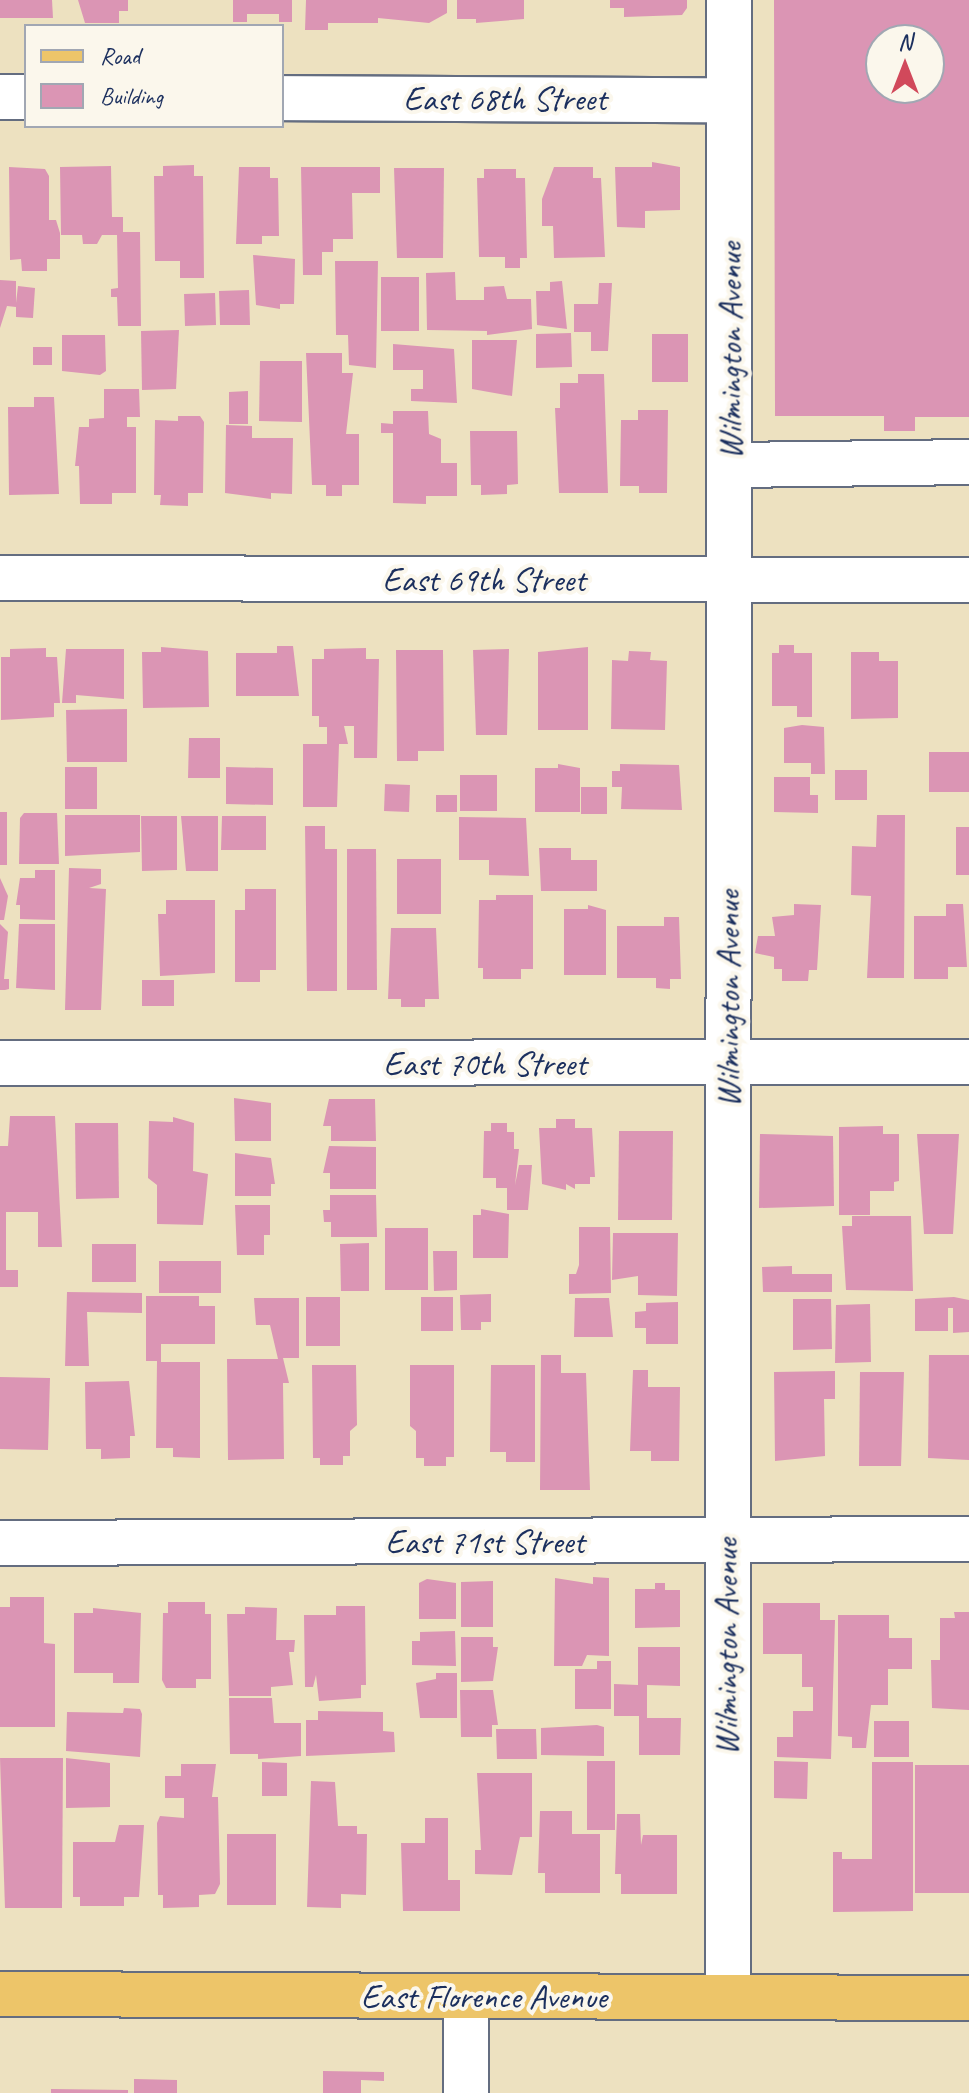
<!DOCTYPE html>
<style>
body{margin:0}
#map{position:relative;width:969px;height:2093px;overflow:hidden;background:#ede1c0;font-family:Caveat,sans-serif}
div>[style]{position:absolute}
.building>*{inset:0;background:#db95b4}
.roads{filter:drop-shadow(2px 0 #646d80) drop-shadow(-2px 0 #646d80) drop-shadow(0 2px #646d80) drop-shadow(0 -2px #646d80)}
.minor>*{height:44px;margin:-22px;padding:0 22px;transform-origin:22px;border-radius:22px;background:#fff}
.major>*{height:44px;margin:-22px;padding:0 22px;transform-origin:22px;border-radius:22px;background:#edc569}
span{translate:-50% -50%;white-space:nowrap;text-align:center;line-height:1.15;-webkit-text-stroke:8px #fbf7ec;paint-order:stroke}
.street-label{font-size:34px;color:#1b2f5e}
.legend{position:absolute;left:24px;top:24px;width:260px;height:104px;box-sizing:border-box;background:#fbf7ec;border:2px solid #a1a7b3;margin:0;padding:10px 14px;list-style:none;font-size:24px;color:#1b2f5e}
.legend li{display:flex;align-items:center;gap:16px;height:40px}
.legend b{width:40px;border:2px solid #a1a7b3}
.north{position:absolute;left:865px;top:24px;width:80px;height:80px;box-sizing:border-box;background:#fbf7ec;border:2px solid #a1a7b3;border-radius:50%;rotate:0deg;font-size:22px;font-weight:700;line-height:32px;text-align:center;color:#1b2f5e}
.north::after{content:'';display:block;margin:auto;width:28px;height:36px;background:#d1495b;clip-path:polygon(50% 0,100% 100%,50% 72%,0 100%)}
</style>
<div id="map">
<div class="building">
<div style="clip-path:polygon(0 0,52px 0,53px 18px,0 18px)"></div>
<div style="clip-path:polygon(78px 0,128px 0,128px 11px,119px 11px,119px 23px,85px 23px)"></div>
<div style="clip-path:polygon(233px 0,292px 0,292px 22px,279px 22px,279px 14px,247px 14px,247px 22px,233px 22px)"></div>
<div style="clip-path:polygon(306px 0,447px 0,447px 13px,429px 23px,378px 18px,378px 23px,328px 23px,328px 30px,305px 30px)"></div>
<div style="clip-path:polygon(457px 0,524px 0,524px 19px,476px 23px,476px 19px,457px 19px)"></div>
<div style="clip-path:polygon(610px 0,687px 0,687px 8px,682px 15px,624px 17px,624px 8px,610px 8px)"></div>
<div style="clip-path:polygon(evenodd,774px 0,969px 0,969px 417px,915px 417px,915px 431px,884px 431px,884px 416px,775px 416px,774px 0,881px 40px,929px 40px,929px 88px,881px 88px,881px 40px)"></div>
<div style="clip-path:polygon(652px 162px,680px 167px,680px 210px,645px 211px,645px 228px,617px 227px,615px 167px,652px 167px)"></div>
<div style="clip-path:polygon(194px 165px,194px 176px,203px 176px,204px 278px,180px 278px,180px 261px,155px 261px,154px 176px,163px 176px,163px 166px)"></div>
<div style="clip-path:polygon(111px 166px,112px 217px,123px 217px,123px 232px,140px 232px,141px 326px,118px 326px,117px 297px,111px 297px,111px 289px,118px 288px,117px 235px,102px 235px,97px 244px,83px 244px,82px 235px,61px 235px,60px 167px)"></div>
<div style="clip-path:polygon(9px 167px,45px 169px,49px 176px,49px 220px,56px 220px,60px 233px,60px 259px,47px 259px,47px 271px,22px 271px,21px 259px,10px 260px)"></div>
<div style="clip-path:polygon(239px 167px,270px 167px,270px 178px,278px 178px,279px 236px,262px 236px,262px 244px,236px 244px)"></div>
<div style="clip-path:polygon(301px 167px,380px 167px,380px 193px,352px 193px,353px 239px,333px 239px,333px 252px,322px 252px,322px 275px,303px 275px)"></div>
<div style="clip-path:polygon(554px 167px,593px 167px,593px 178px,601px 178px,605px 257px,554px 258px,553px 226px,542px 226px,542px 199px)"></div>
<div style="clip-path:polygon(394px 168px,444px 168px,443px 258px,397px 258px)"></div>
<div style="clip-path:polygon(484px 169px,516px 169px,516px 178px,525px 178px,527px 258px,520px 258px,520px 268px,505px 268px,505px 257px,479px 257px,477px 178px,484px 178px)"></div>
<div style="clip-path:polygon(253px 255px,295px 259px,294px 304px,280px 304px,280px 309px,256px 305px)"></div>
<div style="clip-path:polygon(335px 261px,378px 261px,376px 368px,349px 365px,348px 335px,336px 335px)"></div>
<div style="clip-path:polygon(455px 272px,456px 300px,484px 300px,484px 287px,504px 286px,507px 299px,531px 299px,532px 329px,487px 335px,487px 331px,427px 330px,426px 273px)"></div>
<div style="clip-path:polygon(381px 277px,419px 277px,419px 331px,381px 331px)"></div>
<div style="clip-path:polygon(0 280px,16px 281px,16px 303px,18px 286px,35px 288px,33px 318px,16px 317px,16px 307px,7px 306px,0 328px)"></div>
<div style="clip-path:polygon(562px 281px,567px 329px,537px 325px,536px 291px,550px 291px,550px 282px)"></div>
<div style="clip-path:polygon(599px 283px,612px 283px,608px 351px,591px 351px,591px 332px,574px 332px,574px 304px,598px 304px)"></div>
<div style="clip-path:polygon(249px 290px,250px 325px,220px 325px,219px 291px)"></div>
<div style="clip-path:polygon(215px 293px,216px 325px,185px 326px,184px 294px)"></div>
<div style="clip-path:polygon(179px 330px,176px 389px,142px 390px,141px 331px)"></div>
<div style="clip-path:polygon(571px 333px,572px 367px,536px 368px,536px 334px)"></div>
<div style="clip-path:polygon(652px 334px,688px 334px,688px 382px,652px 382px)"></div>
<div style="clip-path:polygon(62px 335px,105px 335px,106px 371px,100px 375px,62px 371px)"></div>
<div style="clip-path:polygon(472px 340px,517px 340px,512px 396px,472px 389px)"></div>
<div style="clip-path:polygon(393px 344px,454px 349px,457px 403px,411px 401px,411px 389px,423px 389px,423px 370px,393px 370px)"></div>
<div style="clip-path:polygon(33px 347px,52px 347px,52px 365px,33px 365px)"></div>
<div style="clip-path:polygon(306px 353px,342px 353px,342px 373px,353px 373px,346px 434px,359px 434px,359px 485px,342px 485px,342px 496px,326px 496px,326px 485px,312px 485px)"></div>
<div style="clip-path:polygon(260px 361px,302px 361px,302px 422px,259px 421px)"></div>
<div style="clip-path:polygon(578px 374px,604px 374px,608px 493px,559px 493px,555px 408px,560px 408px,560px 383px,578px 383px)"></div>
<div style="clip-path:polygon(104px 389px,139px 389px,140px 417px,127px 417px,127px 427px,136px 427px,136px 493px,112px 493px,112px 504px,80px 504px,79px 466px,75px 466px,79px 427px,89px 427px,89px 419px,104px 418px)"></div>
<div style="clip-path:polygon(248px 391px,248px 424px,229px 424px,229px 392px)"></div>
<div style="clip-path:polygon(34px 397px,54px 397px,59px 494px,9px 495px,8px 407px,34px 407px)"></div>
<div style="clip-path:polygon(638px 410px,668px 410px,667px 493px,639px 493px,639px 486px,620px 486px,621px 420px,638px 420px)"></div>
<div style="clip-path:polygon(393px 411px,428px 411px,429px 434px,441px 439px,441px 463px,457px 463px,457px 496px,426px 496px,426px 504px,393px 503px,393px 433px,381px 433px,381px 423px,393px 424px)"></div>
<div style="clip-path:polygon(178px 416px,200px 416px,204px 422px,203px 493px,188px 493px,188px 506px,160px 505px,161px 495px,154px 495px,155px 420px,178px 421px)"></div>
<div style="clip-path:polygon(226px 425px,252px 426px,252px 438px,293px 438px,292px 494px,271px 493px,271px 499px,225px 493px)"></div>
<div style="clip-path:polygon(470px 431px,517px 431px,518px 484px,507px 485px,507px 494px,481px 495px,481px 485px,471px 485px)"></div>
<div style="clip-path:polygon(779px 645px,794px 645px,794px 653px,812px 653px,812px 717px,797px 717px,797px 706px,772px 706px,772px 653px,779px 653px)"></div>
<div style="clip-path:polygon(277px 646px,293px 646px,299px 696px,236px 696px,236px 653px,277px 653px)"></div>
<div style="clip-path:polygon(161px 647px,208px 651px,209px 707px,143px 708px,142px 652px,161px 652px)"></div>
<div style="clip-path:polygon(588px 647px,588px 730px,538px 730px,538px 652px)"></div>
<div style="clip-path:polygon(46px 648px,46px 657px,57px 657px,60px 703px,54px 703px,54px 717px,1px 720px,1px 657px,10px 657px,10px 649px)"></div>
<div style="clip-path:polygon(366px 648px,366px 659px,379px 659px,377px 758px,354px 758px,354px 726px,344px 726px,348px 744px,339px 744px,337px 807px,303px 807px,303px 744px,327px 744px,327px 727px,319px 727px,319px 716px,312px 716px,312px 659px,324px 659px,324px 649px)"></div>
<div style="clip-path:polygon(66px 649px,124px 649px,124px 699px,76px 695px,76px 703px,62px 703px)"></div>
<div style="clip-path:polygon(509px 649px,507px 735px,476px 735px,473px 650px)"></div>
<div style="clip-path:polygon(396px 650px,443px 650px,444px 751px,418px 751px,418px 761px,397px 761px)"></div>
<div style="clip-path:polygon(629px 651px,651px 652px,650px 660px,667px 661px,665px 730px,611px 729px,612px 660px,628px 661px)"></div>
<div style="clip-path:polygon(851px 652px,879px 652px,879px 661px,898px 661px,898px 718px,851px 719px)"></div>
<div style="clip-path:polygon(127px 709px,127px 762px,67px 762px,66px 710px)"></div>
<div style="clip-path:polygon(802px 725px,824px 727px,825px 774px,811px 774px,811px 763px,784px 763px,784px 728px)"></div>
<div style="clip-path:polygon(189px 738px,220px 738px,220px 778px,188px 778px)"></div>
<div style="clip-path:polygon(929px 752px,969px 752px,969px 792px,929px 792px)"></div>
<div style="clip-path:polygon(558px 764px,580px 768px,580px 812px,535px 812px,535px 768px,558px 768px)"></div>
<div style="clip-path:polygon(620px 764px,679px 765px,682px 810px,621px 809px,622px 787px,612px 787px,612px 771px,620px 771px)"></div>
<div style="clip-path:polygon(65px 767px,97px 767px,97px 809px,65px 809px)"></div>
<div style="clip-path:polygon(226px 767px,273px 768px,273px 805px,226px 804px)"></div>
<div style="clip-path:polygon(835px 770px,867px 770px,867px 800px,835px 800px)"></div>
<div style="clip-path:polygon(460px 775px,497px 775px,497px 811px,460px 811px)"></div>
<div style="clip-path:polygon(774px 777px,810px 777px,810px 795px,818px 795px,818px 813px,774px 812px)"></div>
<div style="clip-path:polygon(385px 784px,410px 785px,409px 812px,384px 811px)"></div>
<div style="clip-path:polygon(581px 787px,607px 787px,607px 814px,581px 814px)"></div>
<div style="clip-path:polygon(436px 795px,457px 795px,457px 812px,436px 812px)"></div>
<div style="clip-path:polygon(0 812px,7px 812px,7px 865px,0 865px)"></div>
<div style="clip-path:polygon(24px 813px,57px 813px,59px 864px,19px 864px,20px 818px)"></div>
<div style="clip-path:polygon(65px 815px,140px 815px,140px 852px,65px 856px)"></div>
<div style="clip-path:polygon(877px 815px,905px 815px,904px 978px,867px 978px,871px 896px,851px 895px,852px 846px,876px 847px)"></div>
<div style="clip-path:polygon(141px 816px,177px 816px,177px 870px,142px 871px)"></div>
<div style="clip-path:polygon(181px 816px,218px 816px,218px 871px,186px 871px)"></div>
<div style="clip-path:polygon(222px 816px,266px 816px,266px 850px,221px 850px)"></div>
<div style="clip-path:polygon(459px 817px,526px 818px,529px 876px,489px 875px,489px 860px,459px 860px)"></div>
<div style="clip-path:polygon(305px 826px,325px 826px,325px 849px,337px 849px,337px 991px,307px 991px)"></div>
<div style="clip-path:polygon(956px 827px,969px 827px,969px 875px,956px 875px)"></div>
<div style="clip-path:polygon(539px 848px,571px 848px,571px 860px,597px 860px,597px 891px,541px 891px)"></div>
<div style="clip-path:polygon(347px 849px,376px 849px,377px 990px,347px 990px)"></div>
<div style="clip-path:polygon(397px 859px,441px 859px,441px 914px,397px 914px)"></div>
<div style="clip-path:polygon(69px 868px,101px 869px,101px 884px,89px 888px,106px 889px,101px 1010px,65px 1010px)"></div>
<div style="clip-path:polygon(35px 870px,55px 870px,55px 920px,20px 919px,20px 905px,16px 905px,20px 878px,35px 878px)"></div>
<div style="clip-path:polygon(0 878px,8px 896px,4px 920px,0 920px)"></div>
<div style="clip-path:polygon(245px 889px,276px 889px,276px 970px,260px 970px,260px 982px,235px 982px,235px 910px,245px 910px)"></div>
<div style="clip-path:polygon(496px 895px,533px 895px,533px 969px,521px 969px,521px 979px,483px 979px,483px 968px,478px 968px,479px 900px,496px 900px)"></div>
<div style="clip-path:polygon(166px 900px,215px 900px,215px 973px,160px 976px,158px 914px,166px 914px)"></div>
<div style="clip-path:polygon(794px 904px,821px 905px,817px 970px,809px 970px,808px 981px,782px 981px,782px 969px,774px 969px,774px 957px,755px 953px,758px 936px,775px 936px,772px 917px,794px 915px)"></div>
<div style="clip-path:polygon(946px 904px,963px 904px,967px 967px,948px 967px,948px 979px,914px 979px,914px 916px,946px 916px)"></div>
<div style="clip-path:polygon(588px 905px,606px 910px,606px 975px,564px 975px,564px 909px,588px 909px)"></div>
<div style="clip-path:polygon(664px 917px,679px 917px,681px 979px,670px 979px,670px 989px,656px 988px,656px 978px,617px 978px,617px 926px,664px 926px)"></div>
<div style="clip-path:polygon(0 924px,8px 932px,4px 979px,9px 979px,9px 989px,5px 990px,0 990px)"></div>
<div style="clip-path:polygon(19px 924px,55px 924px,55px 990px,16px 988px)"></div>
<div style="clip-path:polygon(391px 928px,436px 928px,439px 999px,425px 999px,425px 1007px,401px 1007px,401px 999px,388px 999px)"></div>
<div style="clip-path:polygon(142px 980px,174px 980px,174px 1006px,142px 1006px)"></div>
<div style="clip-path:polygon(234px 1098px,271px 1103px,271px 1141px,235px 1141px)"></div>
<div style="clip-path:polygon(329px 1099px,375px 1099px,376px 1141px,331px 1141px,331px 1126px,323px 1126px)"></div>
<div style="clip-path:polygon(10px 1116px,55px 1116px,62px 1247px,38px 1247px,38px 1212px,6px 1212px,6px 1270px,18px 1270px,18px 1287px,0 1287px,0 1146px,8px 1146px)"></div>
<div style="clip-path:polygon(173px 1117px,194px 1123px,193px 1171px,208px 1174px,203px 1225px,157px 1224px,157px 1185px,148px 1178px,149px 1121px,173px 1122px)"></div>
<div style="clip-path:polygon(556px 1119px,575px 1119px,575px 1128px,592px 1128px,595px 1177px,590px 1177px,590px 1184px,575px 1184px,575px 1189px,566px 1184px,566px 1190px,542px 1184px,539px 1128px,556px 1128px)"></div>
<div style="clip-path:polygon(75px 1123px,118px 1123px,119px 1198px,76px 1199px)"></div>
<div style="clip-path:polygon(491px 1123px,507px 1123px,507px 1132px,514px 1132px,514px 1149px,519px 1149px,515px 1185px,519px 1165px,532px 1165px,528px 1210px,507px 1210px,507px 1188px,496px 1188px,496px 1178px,483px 1178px,484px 1131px,491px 1131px)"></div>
<div style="clip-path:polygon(883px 1126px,883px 1134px,899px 1134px,899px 1181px,894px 1182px,894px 1191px,870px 1191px,870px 1215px,839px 1215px,839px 1127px)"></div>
<div style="clip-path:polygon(619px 1131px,673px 1131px,672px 1220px,618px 1220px)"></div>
<div style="clip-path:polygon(760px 1134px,833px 1136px,834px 1206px,759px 1208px)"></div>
<div style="clip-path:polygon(917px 1134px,959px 1134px,953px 1234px,924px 1234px)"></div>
<div style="clip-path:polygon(329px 1146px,376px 1147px,376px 1189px,330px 1189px,330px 1173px,323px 1173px)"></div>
<div style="clip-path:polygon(235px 1153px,271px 1158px,275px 1184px,271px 1184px,271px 1196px,235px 1196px)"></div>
<div style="clip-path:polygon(330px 1195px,376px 1195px,377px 1237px,331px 1237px,331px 1222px,324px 1222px,323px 1210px,330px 1210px)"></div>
<div style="clip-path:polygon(235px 1205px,270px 1205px,270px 1235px,264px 1235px,264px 1255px,237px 1255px)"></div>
<div style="clip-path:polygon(481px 1209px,509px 1214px,508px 1258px,473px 1258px,473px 1215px,481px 1215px)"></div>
<div style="clip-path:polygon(852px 1216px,911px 1216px,913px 1291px,846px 1290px,842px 1226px,852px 1226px)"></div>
<div style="clip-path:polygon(579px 1227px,610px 1227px,611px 1293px,569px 1294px,569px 1274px,576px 1274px,579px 1265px)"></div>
<div style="clip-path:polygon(385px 1228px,428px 1228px,428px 1290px,385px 1290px)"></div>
<div style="clip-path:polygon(613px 1233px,678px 1233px,677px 1296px,638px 1295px,638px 1276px,612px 1280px)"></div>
<div style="clip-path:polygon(369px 1243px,369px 1291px,341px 1291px,340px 1244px)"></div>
<div style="clip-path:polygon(92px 1244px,136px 1244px,136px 1282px,92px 1282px)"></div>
<div style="clip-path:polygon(433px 1251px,457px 1251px,457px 1290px,434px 1291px)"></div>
<div style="clip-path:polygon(159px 1261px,221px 1261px,221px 1293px,159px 1293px)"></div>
<div style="clip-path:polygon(792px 1266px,792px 1274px,832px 1274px,832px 1292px,763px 1292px,762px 1267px)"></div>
<div style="clip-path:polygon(67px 1292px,142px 1293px,142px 1313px,87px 1312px,89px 1366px,65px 1366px)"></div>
<div style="clip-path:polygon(491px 1294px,491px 1322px,481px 1322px,481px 1330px,461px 1330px,460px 1295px)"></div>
<div style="clip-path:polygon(146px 1296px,199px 1296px,199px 1306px,215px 1306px,215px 1344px,161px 1344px,161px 1362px,200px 1362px,200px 1458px,173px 1457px,173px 1448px,156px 1448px,157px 1361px,146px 1361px)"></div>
<div style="clip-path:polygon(306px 1297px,340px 1297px,340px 1346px,306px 1346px)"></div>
<div style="clip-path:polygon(421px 1297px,453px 1297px,453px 1331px,421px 1331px)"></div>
<div style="clip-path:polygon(954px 1297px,969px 1300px,969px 1332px,953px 1333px,953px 1308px,948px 1308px,948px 1331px,915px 1331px,915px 1299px)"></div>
<div style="clip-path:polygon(254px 1298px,299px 1298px,299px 1358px,283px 1358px,289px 1383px,283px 1383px,284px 1459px,228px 1460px,227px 1359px,278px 1359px,270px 1325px,256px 1325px)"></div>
<div style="clip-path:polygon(575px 1298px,609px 1298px,613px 1337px,574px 1337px)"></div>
<div style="clip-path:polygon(793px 1299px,831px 1299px,832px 1349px,793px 1350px)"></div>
<div style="clip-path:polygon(678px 1302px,678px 1344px,646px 1344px,646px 1328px,635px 1328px,635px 1312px,646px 1311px,646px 1303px)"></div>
<div style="clip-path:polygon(870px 1304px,871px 1362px,835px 1363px,836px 1305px)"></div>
<div style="clip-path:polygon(541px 1355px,561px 1355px,561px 1373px,586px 1373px,590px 1490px,540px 1490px)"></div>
<div style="clip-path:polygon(929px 1355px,969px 1355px,969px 1460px,928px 1458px)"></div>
<div style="clip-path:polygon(312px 1365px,356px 1365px,357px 1425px,350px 1431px,350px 1456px,343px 1456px,343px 1465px,320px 1465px,320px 1458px,313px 1458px)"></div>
<div style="clip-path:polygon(410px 1365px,454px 1365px,454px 1457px,446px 1457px,446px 1466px,424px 1466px,424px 1458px,416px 1458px,416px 1431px,410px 1426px)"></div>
<div style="clip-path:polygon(491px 1365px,535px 1365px,535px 1462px,506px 1462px,506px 1452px,490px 1452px)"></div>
<div style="clip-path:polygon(633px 1370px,648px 1370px,648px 1387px,680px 1387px,679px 1461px,651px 1461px,651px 1451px,630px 1451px)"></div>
<div style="clip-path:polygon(835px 1371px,835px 1399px,824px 1399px,825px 1456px,775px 1461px,774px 1372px)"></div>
<div style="clip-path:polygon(860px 1372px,904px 1372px,901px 1466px,859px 1466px)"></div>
<div style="clip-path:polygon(0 1377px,50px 1378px,48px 1450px,0 1449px)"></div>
<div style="clip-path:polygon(129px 1381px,135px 1436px,130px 1436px,130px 1458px,101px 1459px,101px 1449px,86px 1449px,85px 1382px)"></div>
<div style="clip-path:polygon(593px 1577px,609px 1578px,609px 1656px,587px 1655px,582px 1666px,554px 1666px,555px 1578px,593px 1584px)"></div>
<div style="clip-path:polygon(427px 1579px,456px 1583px,456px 1619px,419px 1619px,419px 1583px)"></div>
<div style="clip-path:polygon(493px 1581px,493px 1627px,461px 1627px,461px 1582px)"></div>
<div style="clip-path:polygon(655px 1583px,665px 1583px,665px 1590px,680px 1590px,680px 1627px,635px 1628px,635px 1589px,655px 1589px)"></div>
<div style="clip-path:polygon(10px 1597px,44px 1597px,44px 1643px,55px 1644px,55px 1727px,0 1727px,0 1607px,10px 1607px)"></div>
<div style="clip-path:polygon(168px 1602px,205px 1602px,205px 1614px,211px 1614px,211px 1679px,196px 1679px,196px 1688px,166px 1688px,162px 1680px,163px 1613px,168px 1613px)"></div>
<div style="clip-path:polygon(763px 1603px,820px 1603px,820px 1620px,835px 1620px,831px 1759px,777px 1757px,777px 1737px,793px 1737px,793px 1711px,813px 1711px,813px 1687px,802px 1687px,802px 1654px,763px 1654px)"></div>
<div style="clip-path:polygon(336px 1606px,365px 1606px,366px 1685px,361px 1685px,361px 1698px,319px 1701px,316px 1675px,313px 1687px,305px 1687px,304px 1615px,336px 1615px)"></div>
<div style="clip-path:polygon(245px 1607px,277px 1608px,276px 1640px,295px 1640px,294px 1652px,289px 1652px,293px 1685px,271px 1687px,271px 1696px,229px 1696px,227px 1614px,245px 1614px)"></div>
<div style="clip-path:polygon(93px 1608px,141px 1613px,139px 1683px,113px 1683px,113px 1673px,74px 1673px,74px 1613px,93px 1613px)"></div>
<div style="clip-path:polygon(954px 1612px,969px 1612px,969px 1710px,932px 1708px,931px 1660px,940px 1660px,940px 1618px,955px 1618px)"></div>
<div style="clip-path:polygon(838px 1615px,889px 1615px,889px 1638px,912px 1638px,912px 1669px,888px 1669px,888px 1705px,871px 1705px,866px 1748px,852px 1748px,852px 1737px,838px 1736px)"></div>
<div style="clip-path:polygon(455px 1631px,456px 1666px,412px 1665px,412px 1641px,420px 1641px,420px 1632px)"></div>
<div style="clip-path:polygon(461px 1637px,493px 1637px,493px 1647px,498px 1647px,493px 1681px,461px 1682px)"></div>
<div style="clip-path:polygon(638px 1647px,680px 1647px,680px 1686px,647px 1685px,647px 1718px,681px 1718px,680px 1755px,639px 1755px,639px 1716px,614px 1716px,614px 1684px,638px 1685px)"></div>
<div style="clip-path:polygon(597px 1661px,611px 1661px,611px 1709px,575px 1709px,575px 1669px,597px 1669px)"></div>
<div style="clip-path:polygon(436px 1673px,457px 1673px,457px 1718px,420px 1718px,416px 1683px,436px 1679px)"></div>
<div style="clip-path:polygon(460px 1690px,493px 1690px,498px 1725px,492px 1725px,492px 1737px,461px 1737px)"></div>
<div style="clip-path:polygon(229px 1698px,272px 1698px,274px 1723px,301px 1723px,301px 1756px,258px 1759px,258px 1754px,230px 1754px)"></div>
<div style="clip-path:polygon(124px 1708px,140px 1709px,142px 1714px,140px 1757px,66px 1751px,67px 1712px,123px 1713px)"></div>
<div style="clip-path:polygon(318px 1711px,383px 1712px,383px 1731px,394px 1732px,395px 1752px,306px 1756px,306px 1720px,318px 1720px)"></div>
<div style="clip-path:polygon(874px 1721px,909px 1721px,909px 1757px,874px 1757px)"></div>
<div style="clip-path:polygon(597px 1725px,604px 1727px,604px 1756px,541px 1755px,541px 1728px)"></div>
<div style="clip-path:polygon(496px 1729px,536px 1729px,537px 1759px,497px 1759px)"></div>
<div style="clip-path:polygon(0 1758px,63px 1758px,62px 1908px,5px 1908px)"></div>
<div style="clip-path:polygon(66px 1758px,110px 1763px,110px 1807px,66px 1808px)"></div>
<div style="clip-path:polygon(587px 1761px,615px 1761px,615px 1830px,587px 1830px)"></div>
<div style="clip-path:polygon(774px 1761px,808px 1762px,807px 1799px,774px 1798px)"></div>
<div style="clip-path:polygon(262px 1762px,287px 1763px,287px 1796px,262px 1796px)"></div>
<div style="clip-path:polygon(872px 1762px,913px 1762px,913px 1911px,833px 1912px,833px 1852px,842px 1852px,842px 1859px,872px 1859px)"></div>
<div style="clip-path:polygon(181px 1764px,216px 1764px,212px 1797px,218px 1797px,220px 1884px,215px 1894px,199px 1895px,199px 1907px,163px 1908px,163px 1895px,158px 1895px,157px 1823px,160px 1816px,184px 1818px,184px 1798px,165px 1798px,165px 1776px,181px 1776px)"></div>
<div style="clip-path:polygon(915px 1765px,969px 1765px,969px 1893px,915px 1893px)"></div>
<div style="clip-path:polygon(477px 1773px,532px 1773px,532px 1837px,520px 1837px,512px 1875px,475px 1874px,475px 1850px,481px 1850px)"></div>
<div style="clip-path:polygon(311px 1781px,335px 1782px,338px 1826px,357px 1826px,357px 1834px,367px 1834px,366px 1895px,341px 1894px,341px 1908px,307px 1907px)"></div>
<div style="clip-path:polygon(540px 1811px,572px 1811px,572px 1834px,600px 1834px,600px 1893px,545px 1893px,545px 1873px,538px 1873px)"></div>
<div style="clip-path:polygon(617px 1814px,640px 1814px,641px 1845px,643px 1835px,677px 1835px,677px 1894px,621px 1894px,621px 1874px,615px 1874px)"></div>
<div style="clip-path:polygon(425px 1818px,448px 1818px,448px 1880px,460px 1880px,460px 1911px,403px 1911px,401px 1843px,425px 1843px)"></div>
<div style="clip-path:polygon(119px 1825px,144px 1825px,139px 1897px,124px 1897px,124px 1906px,80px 1906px,80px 1897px,73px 1897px,73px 1842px,115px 1842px)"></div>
<div style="clip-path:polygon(227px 1834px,276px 1834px,276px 1905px,227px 1905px)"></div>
<div style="clip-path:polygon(323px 2071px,384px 2072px,384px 2081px,361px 2080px,361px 2093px,323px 2093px)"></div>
<div style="clip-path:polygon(134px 2079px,177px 2080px,177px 2093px,134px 2093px)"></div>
<div style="clip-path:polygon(51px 2089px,128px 2090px,128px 2093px,51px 2093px)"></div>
</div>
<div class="roads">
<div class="minor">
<div style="left:0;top:97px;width:26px"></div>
<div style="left:282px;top:98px;width:447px;rotate:0.3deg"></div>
<div style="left:730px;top:465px;width:239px;rotate:-0.7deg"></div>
<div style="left:0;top:578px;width:969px;rotate:0.12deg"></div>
<div style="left:0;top:1063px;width:969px;rotate:-0.06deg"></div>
<div style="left:0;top:1543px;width:969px;rotate:-0.24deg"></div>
<div style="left:466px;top:1997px;width:96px;rotate:90deg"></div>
<div style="left:728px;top:1997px;width:1997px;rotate:-89.97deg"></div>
</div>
<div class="major">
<div style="left:0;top:1994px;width:969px;rotate:0.24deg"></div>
</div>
</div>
<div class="street-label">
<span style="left:505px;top:99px">East 68th Street</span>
<span style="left:730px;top:351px;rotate:-90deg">Wilmington Avenue</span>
<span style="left:484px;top:580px">East 69th Street</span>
<span style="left:728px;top:999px;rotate:-90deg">Wilmington Avenue</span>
<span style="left:485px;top:1064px">East 70th Street</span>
<span style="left:485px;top:1542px">East 71st Street</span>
<span style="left:726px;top:1647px;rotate:-90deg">Wilmington Avenue</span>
<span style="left:484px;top:1997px">East Florence Avenue</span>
</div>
<ul class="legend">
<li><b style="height:10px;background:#edc569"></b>Road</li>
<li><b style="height:22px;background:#db95b4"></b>Building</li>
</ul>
<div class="north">N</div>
</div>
